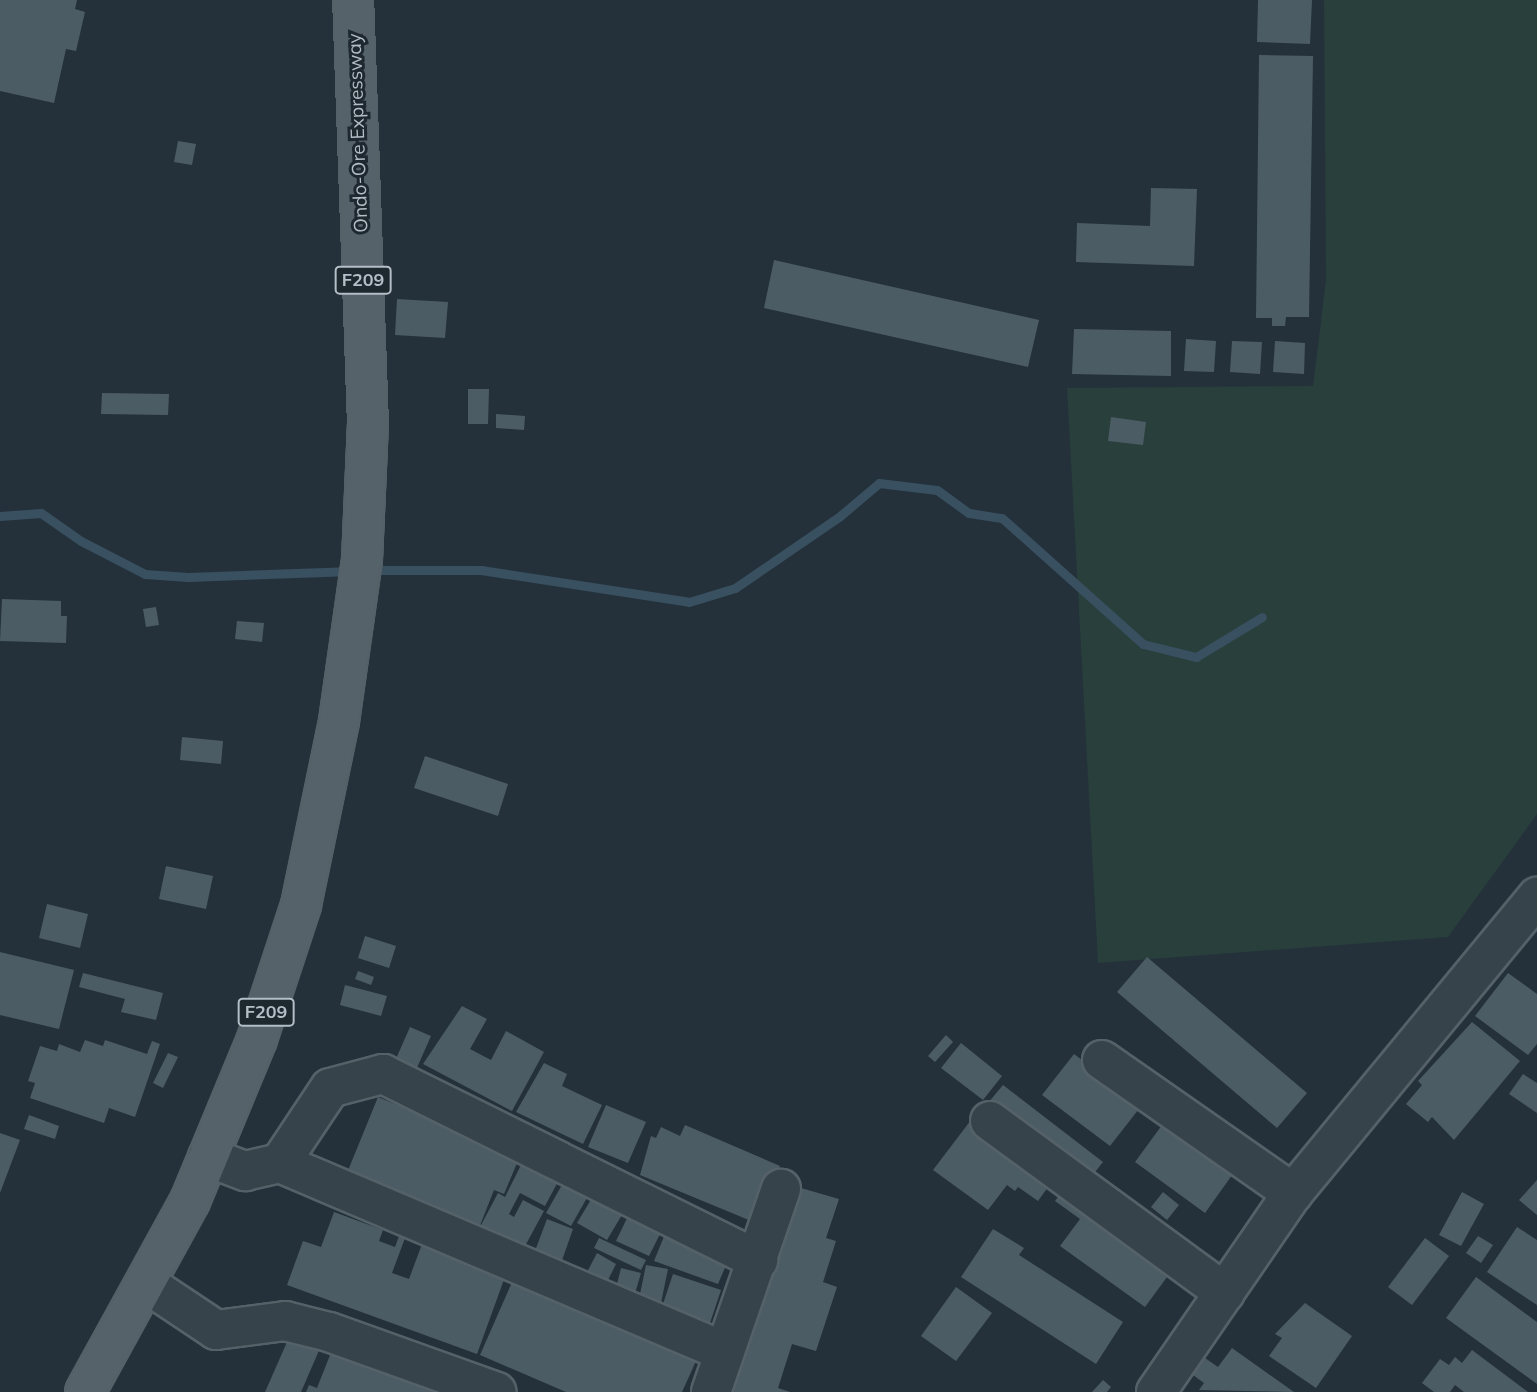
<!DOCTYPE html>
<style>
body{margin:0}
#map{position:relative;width:1537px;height:1392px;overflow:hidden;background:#24313a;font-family:Mulish,sans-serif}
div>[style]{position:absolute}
.green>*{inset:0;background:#293f3c}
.stream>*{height:9px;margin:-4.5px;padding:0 4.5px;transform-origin:4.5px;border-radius:4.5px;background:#385060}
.building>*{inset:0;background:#4c5c65}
.roads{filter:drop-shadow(2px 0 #556168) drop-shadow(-2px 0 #556168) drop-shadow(0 2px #556168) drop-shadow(0 -2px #556168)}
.minor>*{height:38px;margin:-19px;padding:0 19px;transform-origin:19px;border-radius:19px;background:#37434a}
.major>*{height:38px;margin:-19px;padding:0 19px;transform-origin:19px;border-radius:19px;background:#55626a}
span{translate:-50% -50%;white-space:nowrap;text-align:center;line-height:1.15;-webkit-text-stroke:6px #1d282f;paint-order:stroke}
.shield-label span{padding:2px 5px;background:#1d282f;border:2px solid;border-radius:5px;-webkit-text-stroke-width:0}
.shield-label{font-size:18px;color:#b3bec6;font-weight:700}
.street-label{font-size:19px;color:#b3bec6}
</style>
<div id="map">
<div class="green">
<div style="clip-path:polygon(1324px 0,1537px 0,1537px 814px,1448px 937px,1098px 963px,1067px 388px,1313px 386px,1326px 280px)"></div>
</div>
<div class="stream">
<div style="left:0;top:516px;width:41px;rotate:-4.2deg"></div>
<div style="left:41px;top:513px;width:49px;rotate:35deg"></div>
<div style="left:81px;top:541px;width:72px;rotate:27.3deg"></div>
<div style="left:145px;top:574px;width:43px;rotate:4deg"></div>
<div style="left:188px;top:577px;width:165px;rotate:-2.1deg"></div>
<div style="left:370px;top:570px;width:111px"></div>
<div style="left:481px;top:570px;width:210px;rotate:8.7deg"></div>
<div style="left:689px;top:602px;width:48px;rotate:-16.9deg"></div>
<div style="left:735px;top:588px;width:127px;rotate:-34.4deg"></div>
<div style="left:840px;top:516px;width:51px;rotate:-40.2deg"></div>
<div style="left:879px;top:483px;width:58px;rotate:6.9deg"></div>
<div style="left:937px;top:490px;width:39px;rotate:36deg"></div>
<div style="left:969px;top:513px;width:33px;rotate:9deg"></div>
<div style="left:1002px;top:518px;width:189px;rotate:41.8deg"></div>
<div style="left:1143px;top:644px;width:55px;rotate:13.8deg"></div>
<div style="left:1196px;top:657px;width:77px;rotate:-31.2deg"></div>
</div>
<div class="building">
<div style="clip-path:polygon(0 0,77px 0,75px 9px,85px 12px,76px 51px,66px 49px,54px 103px,0 91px)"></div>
<div style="clip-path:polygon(1258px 0,1312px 0,1310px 44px,1257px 42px)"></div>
<div style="clip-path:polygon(1259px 55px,1313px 56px,1309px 317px,1286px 317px,1285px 326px,1272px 326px,1272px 318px,1256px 318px)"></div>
<div style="clip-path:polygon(178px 141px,196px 144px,192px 165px,174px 162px)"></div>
<div style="clip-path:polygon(1151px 188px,1197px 189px,1194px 266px,1076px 262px,1077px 223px,1150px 226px)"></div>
<div style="clip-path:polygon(774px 260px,1039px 320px,1028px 367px,764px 308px)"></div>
<div style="clip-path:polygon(397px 299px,448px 302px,445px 338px,395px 335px)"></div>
<div style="clip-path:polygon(1074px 329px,1171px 331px,1171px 376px,1072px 374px)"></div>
<div style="clip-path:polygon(1186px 339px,1216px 341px,1214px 372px,1184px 371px)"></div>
<div style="clip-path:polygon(1232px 341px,1262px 342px,1260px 374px,1230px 372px)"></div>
<div style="clip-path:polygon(1275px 341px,1305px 343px,1304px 374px,1273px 372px)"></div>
<div style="clip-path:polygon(468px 389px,489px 389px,488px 424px,468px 424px)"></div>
<div style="clip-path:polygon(102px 393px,169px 394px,168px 415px,101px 414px)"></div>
<div style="clip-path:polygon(496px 414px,525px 416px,524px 430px,496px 428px)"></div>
<div style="clip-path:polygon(1111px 417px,1146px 422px,1143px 445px,1108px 441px)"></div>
<div style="clip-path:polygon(2px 599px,61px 601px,61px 616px,67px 616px,66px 643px,0 641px)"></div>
<div style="clip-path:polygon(156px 607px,159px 625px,146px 627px,143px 609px)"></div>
<div style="clip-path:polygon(237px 621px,264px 623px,262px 642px,235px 639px)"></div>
<div style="clip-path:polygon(182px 737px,223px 741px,221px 764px,180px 760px)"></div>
<div style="clip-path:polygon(425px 756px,508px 784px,498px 816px,414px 788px)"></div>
<div style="clip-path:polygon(166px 866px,213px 876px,206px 909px,159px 899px)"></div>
<div style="clip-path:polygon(47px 904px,88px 914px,80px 948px,39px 938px)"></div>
<div style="clip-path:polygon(365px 936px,396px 946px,389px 968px,358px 958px)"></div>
<div style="clip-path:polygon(0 952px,74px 970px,59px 1029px,0 1015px)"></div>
<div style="clip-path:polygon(1147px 957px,1307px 1093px,1277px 1128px,1117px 992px)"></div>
<div style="clip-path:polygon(358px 971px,374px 977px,371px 985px,355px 979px)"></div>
<div style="clip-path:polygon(83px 973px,163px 993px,156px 1020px,121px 1012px,125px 999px,79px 987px)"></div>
<div style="clip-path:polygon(1508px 973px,1537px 994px,1537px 1044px,1528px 1055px,1475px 1016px)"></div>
<div style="clip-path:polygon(345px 985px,387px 996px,381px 1016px,340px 1005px)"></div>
<div style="clip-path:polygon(462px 1006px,487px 1019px,470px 1049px,491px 1060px,506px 1031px,544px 1052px,512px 1111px,423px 1064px)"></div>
<div style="clip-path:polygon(1472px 1022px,1520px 1061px,1454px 1140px,1432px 1117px,1428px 1122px,1406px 1104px,1422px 1085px,1418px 1081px)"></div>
<div style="clip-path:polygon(410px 1027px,431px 1036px,416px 1070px,395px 1061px)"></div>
<div style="clip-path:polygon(946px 1035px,953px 1042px,935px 1062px,928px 1056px)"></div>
<div style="clip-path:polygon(85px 1040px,103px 1046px,105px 1040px,147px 1054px,152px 1041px,160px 1044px,135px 1117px,109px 1108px,104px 1123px,30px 1098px,35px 1083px,28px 1081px,40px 1046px,57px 1051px,59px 1044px,80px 1052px)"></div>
<div style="clip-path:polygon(961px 1043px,1002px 1076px,983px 1100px,941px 1068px)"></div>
<div style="clip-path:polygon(168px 1053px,178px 1057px,163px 1088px,153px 1083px)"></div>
<div style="clip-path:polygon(1074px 1054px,1142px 1105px,1110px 1146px,1042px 1095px)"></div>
<div style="clip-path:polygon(544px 1063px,567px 1074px,562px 1086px,602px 1105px,583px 1144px,516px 1112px)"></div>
<div style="clip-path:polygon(1523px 1074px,1537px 1083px,1537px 1113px,1509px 1094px)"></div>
<div style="clip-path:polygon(1003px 1085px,1103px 1162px,1088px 1181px,988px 1103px)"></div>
<div style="clip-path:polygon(378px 1097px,520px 1156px,504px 1194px,494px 1190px,479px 1228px,347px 1173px)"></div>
<div style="clip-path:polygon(606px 1105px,646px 1122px,628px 1163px,588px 1147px)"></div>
<div style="clip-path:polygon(29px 1115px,59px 1126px,55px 1139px,24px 1129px)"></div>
<div style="clip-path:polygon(971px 1120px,1053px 1180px,1038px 1201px,1018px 1187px,1015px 1191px,1007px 1185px,988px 1210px,933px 1170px)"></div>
<div style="clip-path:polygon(1165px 1121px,1235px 1171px,1205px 1213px,1135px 1162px)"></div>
<div style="clip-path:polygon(685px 1125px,780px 1166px,756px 1223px,640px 1175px,651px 1136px,656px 1138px,661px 1127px,680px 1136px)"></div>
<div style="clip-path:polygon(0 1133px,20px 1140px,0 1193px)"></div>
<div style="clip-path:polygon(525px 1157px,561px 1176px,545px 1206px,520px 1193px,509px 1214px,514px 1217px,523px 1200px,544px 1211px,524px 1248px,480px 1227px,498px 1193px,505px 1197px)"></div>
<div style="clip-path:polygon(567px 1176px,592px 1189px,571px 1226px,546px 1213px)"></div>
<div style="clip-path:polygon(1537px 1180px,1537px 1215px,1519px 1200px)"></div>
<div style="clip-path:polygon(1067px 1185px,1173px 1269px,1145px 1307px,1060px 1246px,1080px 1219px,1055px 1201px)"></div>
<div style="clip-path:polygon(794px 1186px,839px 1199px,826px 1238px,836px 1241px,823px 1282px,837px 1287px,816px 1351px,792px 1344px,778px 1388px,790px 1392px,728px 1392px)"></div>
<div style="clip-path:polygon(596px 1191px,626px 1208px,607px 1240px,577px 1223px)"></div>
<div style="clip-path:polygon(1163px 1192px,1179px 1205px,1167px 1220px,1151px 1207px)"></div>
<div style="clip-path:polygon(1462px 1192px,1484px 1204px,1461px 1246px,1439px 1235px)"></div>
<div style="clip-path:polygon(334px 1212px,383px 1230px,379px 1241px,395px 1247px,399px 1236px,405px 1238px,392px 1273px,409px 1279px,422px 1244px,506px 1274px,477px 1354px,287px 1285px,303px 1241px,321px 1247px)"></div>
<div style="clip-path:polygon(630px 1212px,663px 1228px,649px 1256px,616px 1241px)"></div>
<div style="clip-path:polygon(547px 1219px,573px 1229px,559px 1269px,532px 1259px)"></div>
<div style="clip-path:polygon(1517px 1227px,1537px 1240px,1537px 1305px,1487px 1272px)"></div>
<div style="clip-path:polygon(667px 1229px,730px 1256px,718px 1284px,654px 1261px)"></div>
<div style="clip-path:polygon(993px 1229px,1024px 1248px,1019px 1255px,1123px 1322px,1096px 1364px,961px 1277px)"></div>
<div style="clip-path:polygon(1478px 1236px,1493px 1245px,1481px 1263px,1466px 1253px)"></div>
<div style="clip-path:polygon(599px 1238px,646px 1260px,641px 1270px,594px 1248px)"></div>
<div style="clip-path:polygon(1425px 1238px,1449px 1256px,1412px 1305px,1388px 1287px)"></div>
<div style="clip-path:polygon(597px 1253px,616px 1264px,605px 1286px,585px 1276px)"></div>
<div style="clip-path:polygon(646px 1265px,668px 1269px,661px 1303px,639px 1299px)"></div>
<div style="clip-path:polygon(621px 1268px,641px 1273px,634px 1297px,615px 1292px)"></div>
<div style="clip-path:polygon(673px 1274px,721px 1290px,710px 1323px,662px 1307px)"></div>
<div style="clip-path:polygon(1476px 1277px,1537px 1322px,1537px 1384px,1446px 1318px)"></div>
<div style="clip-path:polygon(513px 1280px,697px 1359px,682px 1392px,566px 1392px,480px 1355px)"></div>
<div style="clip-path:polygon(956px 1287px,992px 1313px,956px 1361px,921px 1336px)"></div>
<div style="clip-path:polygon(1305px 1303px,1352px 1336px,1316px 1388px,1269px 1356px,1282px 1338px,1275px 1334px)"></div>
<div style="clip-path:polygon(291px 1333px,321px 1346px,301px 1392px,265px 1392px)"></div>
<div style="clip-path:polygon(334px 1345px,456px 1392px,306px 1392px,309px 1385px,317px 1388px)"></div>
<div style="clip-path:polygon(1232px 1348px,1294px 1392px,1199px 1390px,1204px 1383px,1193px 1375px,1205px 1358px,1218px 1367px)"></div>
<div style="clip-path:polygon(1472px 1350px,1528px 1392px,1464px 1392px,1455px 1385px,1450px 1392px,1434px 1392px,1422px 1383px,1440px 1359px,1449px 1365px,1455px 1357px,1462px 1363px)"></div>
<div style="clip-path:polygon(1103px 1380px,1111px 1387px,1107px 1392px,1092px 1392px)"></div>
</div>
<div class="roads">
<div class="minor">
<div style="left:1102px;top:1060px;width:233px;rotate:34.9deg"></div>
<div style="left:990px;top:1121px;width:291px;rotate:36.2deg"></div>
<div style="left:208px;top:1157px;width:40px;rotate:21deg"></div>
<div style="left:245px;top:1171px;width:36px;rotate:-13deg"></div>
<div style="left:280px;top:1163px;width:90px;rotate:-56.3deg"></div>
<div style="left:330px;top:1088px;width:55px;rotate:-14.8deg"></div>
<div style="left:383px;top:1074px;width:419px;rotate:26.4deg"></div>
<div style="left:280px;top:1163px;width:483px;rotate:23deg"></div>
<div style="left:147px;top:1284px;width:83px;rotate:33.7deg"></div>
<div style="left:216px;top:1330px;width:70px;rotate:-7.4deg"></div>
<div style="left:285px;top:1321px;width:45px;rotate:14deg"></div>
<div style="left:329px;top:1332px;width:178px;rotate:19.7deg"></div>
<div style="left:711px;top:1392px;width:215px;rotate:-71deg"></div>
<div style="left:1156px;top:1392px;width:242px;rotate:-55.5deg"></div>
<div style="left:1293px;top:1193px;width:384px;rotate:-50.5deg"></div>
</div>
<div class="major">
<div style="left:85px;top:1392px;width:218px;rotate:-61.2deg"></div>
<div style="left:190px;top:1201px;width:175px;rotate:-67.5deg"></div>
<div style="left:257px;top:1039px;width:141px;rotate:-71.8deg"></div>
<div style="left:301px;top:905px;width:188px;rotate:-78.3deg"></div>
<div style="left:339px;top:721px;width:163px;rotate:-81.9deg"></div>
<div style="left:362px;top:560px;width:135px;rotate:-87.5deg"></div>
<div style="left:368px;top:425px;width:425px;rotate:-92deg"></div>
</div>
</div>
<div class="shield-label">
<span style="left:363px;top:280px">F209</span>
<span style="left:266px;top:1012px">F209</span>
</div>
<div class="street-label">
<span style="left:358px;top:133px;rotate:-92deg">Ondo-Ore Expressway</span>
</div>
</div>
